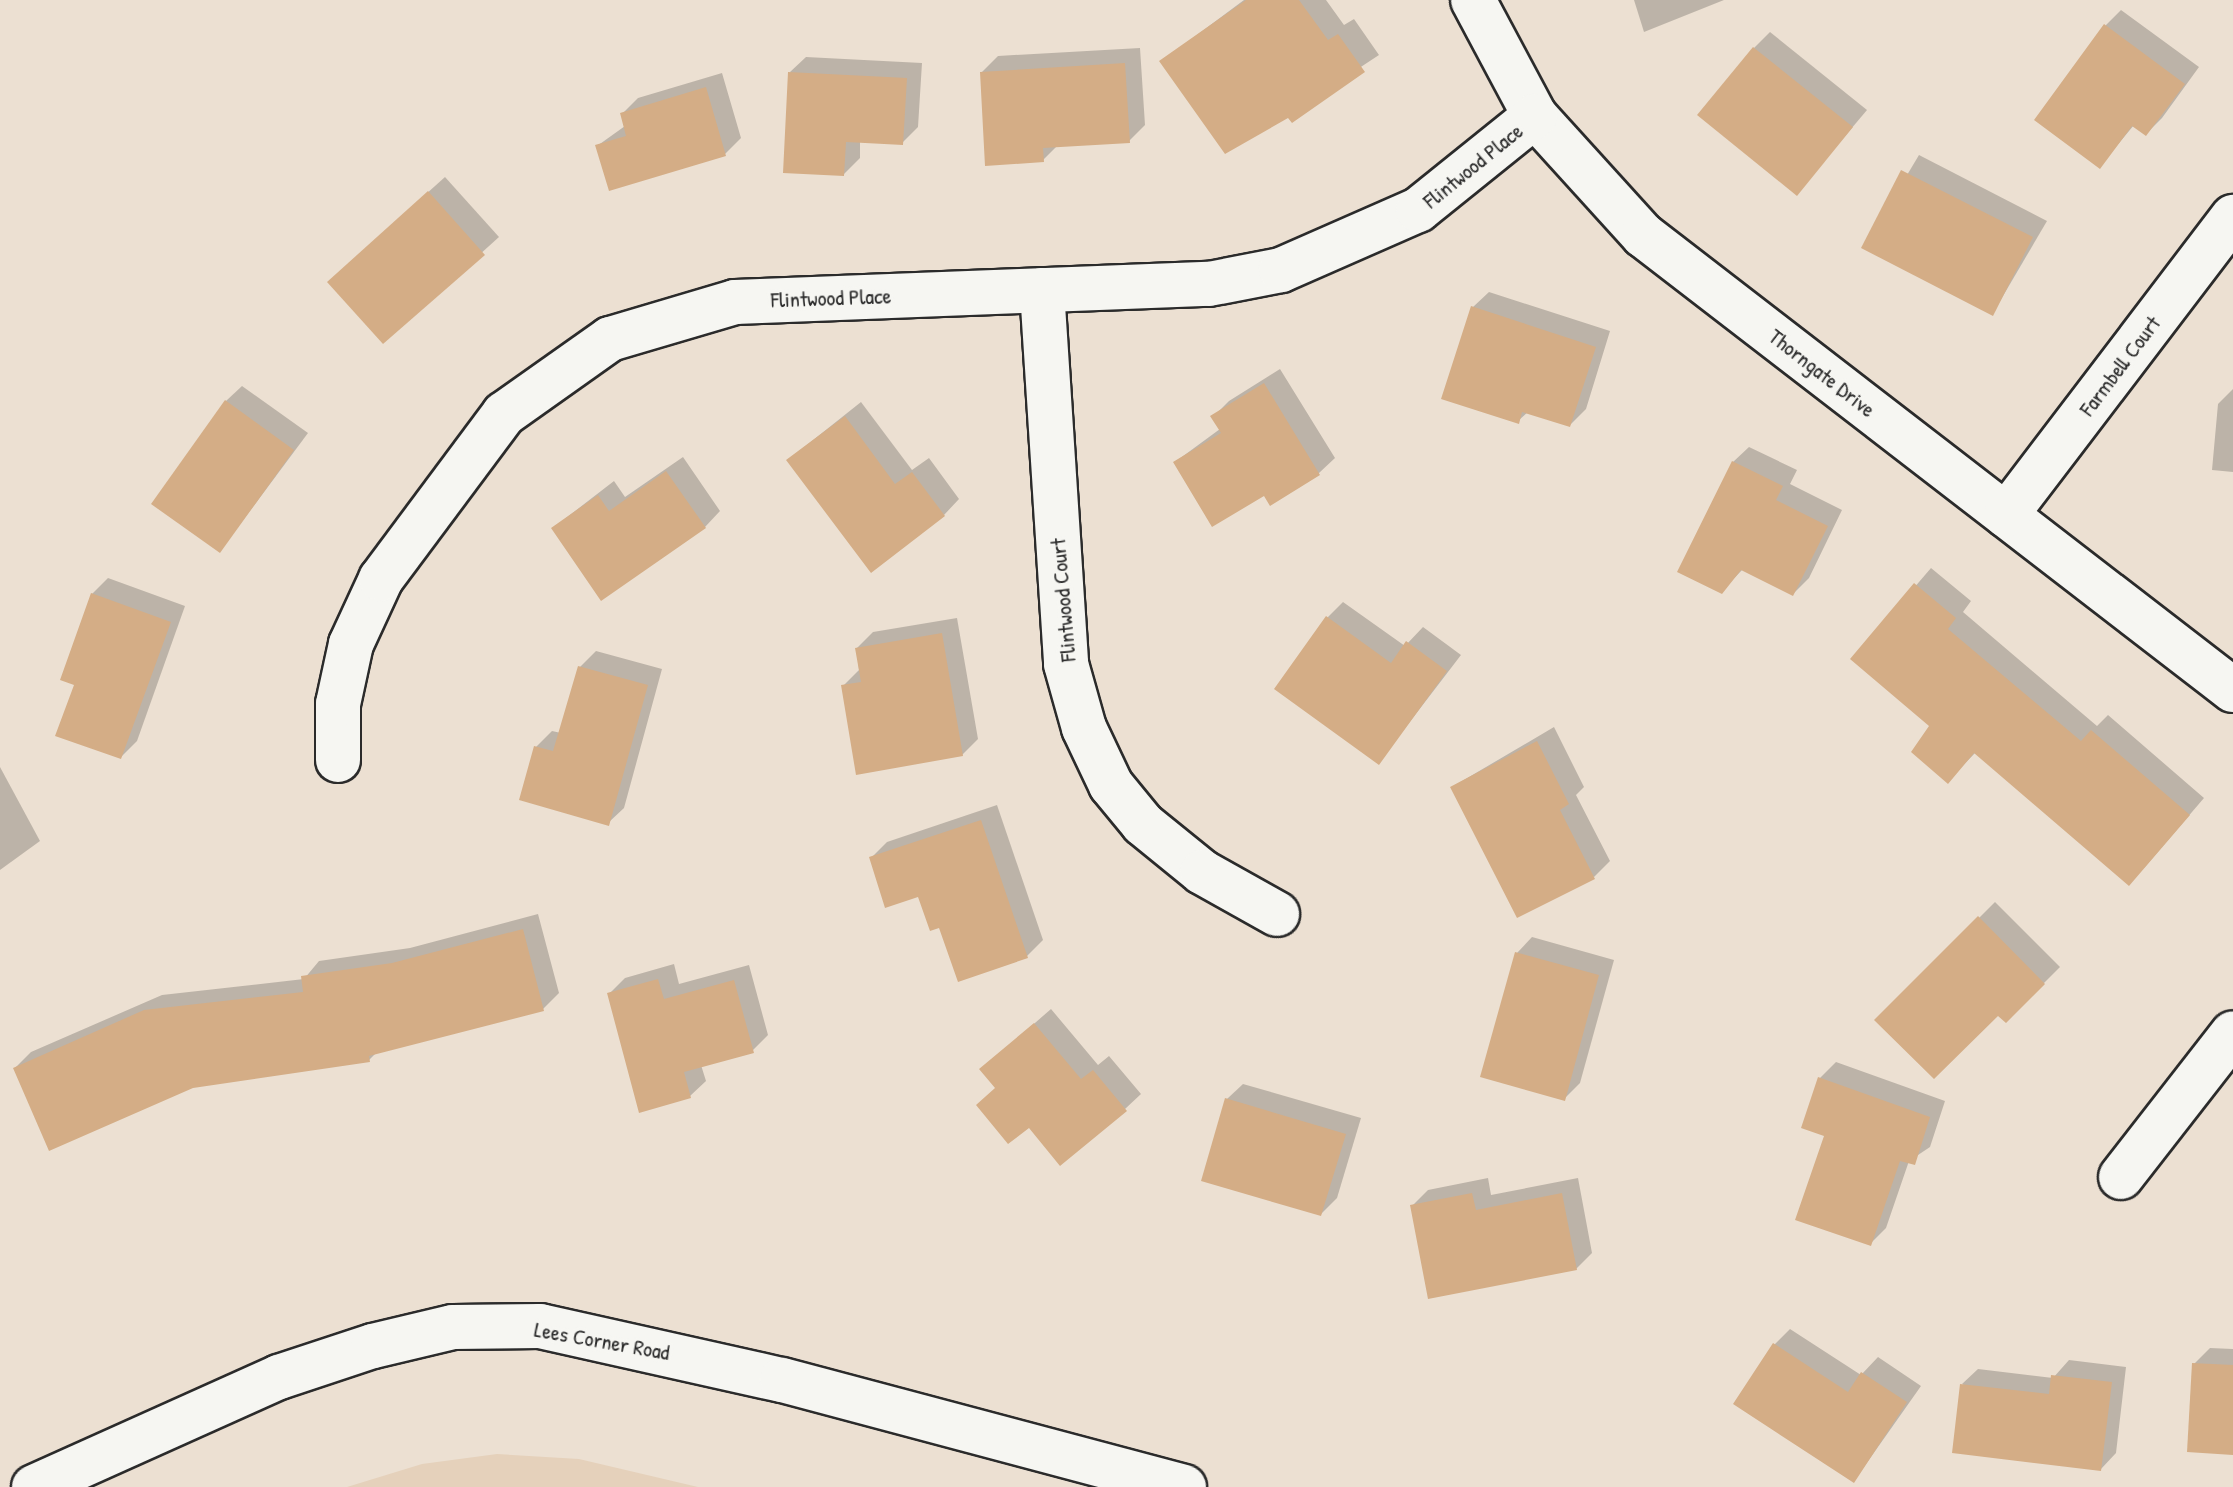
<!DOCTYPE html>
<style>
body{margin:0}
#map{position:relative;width:2233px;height:1487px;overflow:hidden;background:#ece0d2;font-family:"Patrick Hand",sans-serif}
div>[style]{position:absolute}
.built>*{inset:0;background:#e5d1bb}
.shadow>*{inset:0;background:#0003}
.building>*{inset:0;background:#d4ad86}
.roads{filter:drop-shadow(2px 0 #2b2b2b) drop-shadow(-2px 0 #2b2b2b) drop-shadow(0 2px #2b2b2b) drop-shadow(0 -2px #2b2b2b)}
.minor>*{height:44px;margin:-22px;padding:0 22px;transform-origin:22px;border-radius:22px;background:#f6f6f2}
span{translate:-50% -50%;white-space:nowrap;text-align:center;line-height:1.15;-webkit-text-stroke:7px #f6f6f2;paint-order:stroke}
.street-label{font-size:22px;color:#2b2b2b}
</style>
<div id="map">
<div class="built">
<div style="clip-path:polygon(497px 1454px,579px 1459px,698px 1487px,347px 1487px,422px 1464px)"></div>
</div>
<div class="shadow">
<div style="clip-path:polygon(1244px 0,1326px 0,1344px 25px,1354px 19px,1379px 55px,1288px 115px,1162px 61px)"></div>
<div style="clip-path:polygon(1634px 0,1724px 0,1644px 32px)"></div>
<div style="clip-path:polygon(2121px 10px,2199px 67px,2162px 118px,2146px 134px,2134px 125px,2100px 166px,2106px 25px)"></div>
<div style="clip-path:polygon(1770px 32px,1867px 110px,1797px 193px,1754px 48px)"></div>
<div style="clip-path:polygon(1140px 48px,1145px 125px,1129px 141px,1058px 145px,1043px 160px,982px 72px,998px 56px)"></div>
<div style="clip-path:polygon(806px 57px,922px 63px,918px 127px,902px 143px,860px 141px,860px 158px,844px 174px,790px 72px)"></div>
<div style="clip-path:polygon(722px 73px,741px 138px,725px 154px,597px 146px,625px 126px,622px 114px,638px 98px)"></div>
<div style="clip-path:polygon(1919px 155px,2047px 221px,1993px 313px,1864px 247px)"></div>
<div style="clip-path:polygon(445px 177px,499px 237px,383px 342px,346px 266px)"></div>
<div style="clip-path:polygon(1489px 292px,1610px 331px,1586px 409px,1570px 425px,1528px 412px,1518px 421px,1473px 307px)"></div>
<div style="clip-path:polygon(1280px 369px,1335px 458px,1319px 473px,1265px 493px,1175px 462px,1220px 429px,1213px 417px,1229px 401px)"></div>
<div style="clip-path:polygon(242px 386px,308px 433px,220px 551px,226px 401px)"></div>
<div style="clip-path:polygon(2233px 389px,2233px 472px,2212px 470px,2218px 404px)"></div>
<div style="clip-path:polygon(861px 402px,912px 470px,929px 458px,959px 499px,944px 515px,788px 460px)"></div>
<div style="clip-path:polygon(1749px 447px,1797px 470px,1790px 484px,1842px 510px,1809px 578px,1793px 594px,1743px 569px,1721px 592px,1733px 462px)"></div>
<div style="clip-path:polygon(683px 457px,720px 511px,705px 527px,553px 528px,614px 481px,625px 497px)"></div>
<div style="clip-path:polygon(1931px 568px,1971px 601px,1963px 612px,2097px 726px,2108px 715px,2204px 798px,2144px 868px,1976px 752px,1948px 781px,1931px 725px,1853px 659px)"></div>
<div style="clip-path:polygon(108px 578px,185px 606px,137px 741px,121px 757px,76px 683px,92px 594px)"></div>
<div style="clip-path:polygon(1343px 602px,1405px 646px,1423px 627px,1461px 655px,1379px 762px,1327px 618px)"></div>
<div style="clip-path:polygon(957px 618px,978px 739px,962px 755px,843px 686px,859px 670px,857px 648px,873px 632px)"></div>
<div style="clip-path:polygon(596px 651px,662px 669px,624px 808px,608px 823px,536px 747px,552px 731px,561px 733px,580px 667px)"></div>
<div style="clip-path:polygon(1554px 727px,1584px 787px,1576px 795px,1610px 861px,1594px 877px,1452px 787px)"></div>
<div style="clip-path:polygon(0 767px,40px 841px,0 870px)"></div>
<div style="clip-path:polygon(997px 805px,1043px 940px,1027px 956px,871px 858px,887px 842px)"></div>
<div style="clip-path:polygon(1995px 902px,2060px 967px,2006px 1021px,1998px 1013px,1877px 1020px)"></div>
<div style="clip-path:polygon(538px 914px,559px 993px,543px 1009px,378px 1051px,369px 1060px,15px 1068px,31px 1052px,162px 995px,304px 979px,319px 961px,410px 948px)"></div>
<div style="clip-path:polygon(1532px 937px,1614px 960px,1580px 1083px,1564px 1099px,1517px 953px)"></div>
<div style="clip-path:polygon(674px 964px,679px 984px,749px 965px,768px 1035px,752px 1051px,701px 1065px,706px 1081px,690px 1096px,609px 994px,625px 978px)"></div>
<div style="clip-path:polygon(1051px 1009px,1098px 1065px,1109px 1056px,1141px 1094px,1125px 1109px,997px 1087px,982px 1069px)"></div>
<div style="clip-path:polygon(1836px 1062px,1945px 1101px,1930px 1147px,1909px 1161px,1886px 1228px,1870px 1244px,1827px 1135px,1820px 1078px)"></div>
<div style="clip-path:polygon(1243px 1084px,1361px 1118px,1337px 1198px,1321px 1214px,1227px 1099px)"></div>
<div style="clip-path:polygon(1488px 1178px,1491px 1195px,1578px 1178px,1592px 1253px,1576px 1269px,1412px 1206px,1428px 1190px)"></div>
<div style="clip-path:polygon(1790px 1329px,1861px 1375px,1878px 1357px,1921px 1386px,1854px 1481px,1774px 1345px)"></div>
<div style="clip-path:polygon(2210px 1348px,2233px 1349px,2233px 1453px,2194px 1364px)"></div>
<div style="clip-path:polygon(2069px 1360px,2126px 1367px,2116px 1453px,2101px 1469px,1962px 1384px,1978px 1369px,2053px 1378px)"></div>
</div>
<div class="building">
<div style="clip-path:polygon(1246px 0,1299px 0,1328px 40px,1338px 34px,1365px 72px,1292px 123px,1288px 118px,1225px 154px,1159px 61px)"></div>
<div style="clip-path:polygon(2104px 24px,2185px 84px,2146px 136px,2132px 126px,2100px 169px,2034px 120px)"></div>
<div style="clip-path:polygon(1753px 47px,1853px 127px,1797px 196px,1697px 115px)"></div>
<div style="clip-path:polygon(1125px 63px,1130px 143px,1043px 148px,1044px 162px,985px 166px,980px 72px)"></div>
<div style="clip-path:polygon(788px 72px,907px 78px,903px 145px,846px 142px,844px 176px,783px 173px)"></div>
<div style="clip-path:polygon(706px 87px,726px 156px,609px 191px,595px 145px,626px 136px,620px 113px)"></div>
<div style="clip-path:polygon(1901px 170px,2033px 237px,1993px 316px,1861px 248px)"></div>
<div style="clip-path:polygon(428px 191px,485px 255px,383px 344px,327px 282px)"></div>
<div style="clip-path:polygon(1471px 306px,1596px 347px,1570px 427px,1522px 412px,1519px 424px,1441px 399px)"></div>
<div style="clip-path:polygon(1264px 383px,1320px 475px,1270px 506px,1264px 496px,1212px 527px,1173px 462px,1221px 433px,1210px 416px)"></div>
<div style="clip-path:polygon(225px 400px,294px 450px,220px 553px,151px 504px)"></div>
<div style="clip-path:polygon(845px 416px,895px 484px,912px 472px,945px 516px,871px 573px,786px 460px)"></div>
<div style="clip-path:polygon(1732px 461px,1783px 486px,1776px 500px,1828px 526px,1793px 596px,1741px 570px,1722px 594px,1677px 572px)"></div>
<div style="clip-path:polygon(666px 471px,706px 528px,601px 601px,551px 528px,598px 495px,609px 511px)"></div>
<div style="clip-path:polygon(1914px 583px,1956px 618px,1948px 629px,2081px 741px,2091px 730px,2190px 815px,2129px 886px,1974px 753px,1948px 784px,1911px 752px,1929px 726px,1850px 659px)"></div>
<div style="clip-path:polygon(91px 593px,171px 622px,121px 759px,55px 736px,74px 685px,60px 680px)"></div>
<div style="clip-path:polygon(1326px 616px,1391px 663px,1406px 641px,1447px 671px,1379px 765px,1274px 689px)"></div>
<div style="clip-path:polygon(942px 633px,963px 756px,856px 775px,841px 685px,861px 682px,855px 648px)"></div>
<div style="clip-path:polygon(578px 666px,648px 685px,609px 826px,519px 800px,534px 746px,553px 751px)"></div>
<div style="clip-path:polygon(1537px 741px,1569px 804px,1560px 810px,1595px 879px,1517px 918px,1450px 787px)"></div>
<div style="clip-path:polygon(981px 820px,1028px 958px,958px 982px,939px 928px,930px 931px,918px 897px,885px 908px,869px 857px)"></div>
<div style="clip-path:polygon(1978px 916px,2045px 984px,2006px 1023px,1998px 1016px,1934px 1079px,1874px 1020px)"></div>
<div style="clip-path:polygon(523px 929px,544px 1011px,369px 1056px,370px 1062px,193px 1088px,49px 1151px,13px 1068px,144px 1010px,303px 992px,301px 976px,392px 963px)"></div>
<div style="clip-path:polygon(1515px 952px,1599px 975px,1565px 1101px,1480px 1077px)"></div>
<div style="clip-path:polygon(658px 979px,664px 999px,734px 980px,754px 1053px,684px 1072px,691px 1098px,639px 1113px,607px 993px)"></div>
<div style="clip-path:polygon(1034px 1023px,1081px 1079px,1093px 1070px,1127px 1111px,1060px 1166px,1029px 1128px,1008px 1144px,976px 1105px,995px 1088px,979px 1069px)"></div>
<div style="clip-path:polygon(1818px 1077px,1930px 1117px,1915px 1165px,1900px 1161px,1871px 1246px,1795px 1220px,1824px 1136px,1801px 1128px)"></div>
<div style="clip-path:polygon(1225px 1098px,1346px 1134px,1321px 1216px,1201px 1181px)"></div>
<div style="clip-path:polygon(1472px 1193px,1476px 1210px,1562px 1193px,1577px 1270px,1428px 1299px,1410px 1205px)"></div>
<div style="clip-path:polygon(1773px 1343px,1848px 1392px,1861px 1372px,1907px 1402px,1854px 1483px,1733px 1404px)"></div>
<div style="clip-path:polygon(2192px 1363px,2233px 1365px,2233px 1455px,2187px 1452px)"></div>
<div style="clip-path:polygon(2051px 1375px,2112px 1382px,2101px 1471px,1952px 1453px,1960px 1384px,2049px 1394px)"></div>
</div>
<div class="roads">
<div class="minor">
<div style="left:1473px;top:0;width:132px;rotate:61.9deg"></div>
<div style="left:1535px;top:116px;width:161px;rotate:47.8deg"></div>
<div style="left:1643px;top:235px;width:745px;rotate:37.64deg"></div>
<div style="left:1042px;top:290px;width:375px;rotate:86.3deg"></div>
<div style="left:1066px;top:664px;width:66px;rotate:74.3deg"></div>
<div style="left:1084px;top:728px;width:63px;rotate:64.7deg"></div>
<div style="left:1111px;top:785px;width:50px;rotate:50.6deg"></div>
<div style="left:1143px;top:824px;width:76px;rotate:39.1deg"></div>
<div style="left:1202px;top:872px;width:86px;rotate:29.2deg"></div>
<div style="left:2006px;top:515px;width:375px;rotate:-52.7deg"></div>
<div style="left:338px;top:760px;width:56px;rotate:-90deg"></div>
<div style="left:338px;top:704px;width:61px;rotate:-77.8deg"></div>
<div style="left:351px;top:644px;width:72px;rotate:-65.2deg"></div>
<div style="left:381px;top:579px;width:206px;rotate:-53.3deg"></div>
<div style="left:504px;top:414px;width:130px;rotate:-35.3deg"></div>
<div style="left:610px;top:339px;width:130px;rotate:-16.5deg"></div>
<div style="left:735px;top:302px;width:474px;rotate:-2.2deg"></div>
<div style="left:1209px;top:284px;width:73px;rotate:-11deg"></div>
<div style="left:1281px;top:270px;width:150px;rotate:-23.7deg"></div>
<div style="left:1418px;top:210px;width:150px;rotate:-38.8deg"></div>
<div style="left:2121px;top:1177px;width:182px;rotate:-52.1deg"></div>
<div style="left:34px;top:1487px;width:269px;rotate:-24.2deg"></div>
<div style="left:279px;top:1377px;width:99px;rotate:-18.3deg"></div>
<div style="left:373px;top:1346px;width:82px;rotate:-13.4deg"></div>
<div style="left:453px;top:1327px;width:87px;rotate:-0.7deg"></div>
<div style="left:540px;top:1326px;width:248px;rotate:12.6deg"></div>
<div style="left:782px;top:1380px;width:416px;rotate:14.9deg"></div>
</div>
</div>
<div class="street-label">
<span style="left:1473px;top:166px;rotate:-39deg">Flintwood Place</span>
<span style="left:831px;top:298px;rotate:-2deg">Flintwood Place</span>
<span style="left:2120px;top:366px;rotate:-53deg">Farmbell Court</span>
<span style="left:1822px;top:373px;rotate:38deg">Thorngate Drive</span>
<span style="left:1063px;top:600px;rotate:-95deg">Flintwood Court</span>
<span style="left:602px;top:1341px;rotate:10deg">Lees Corner Road</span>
</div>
</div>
